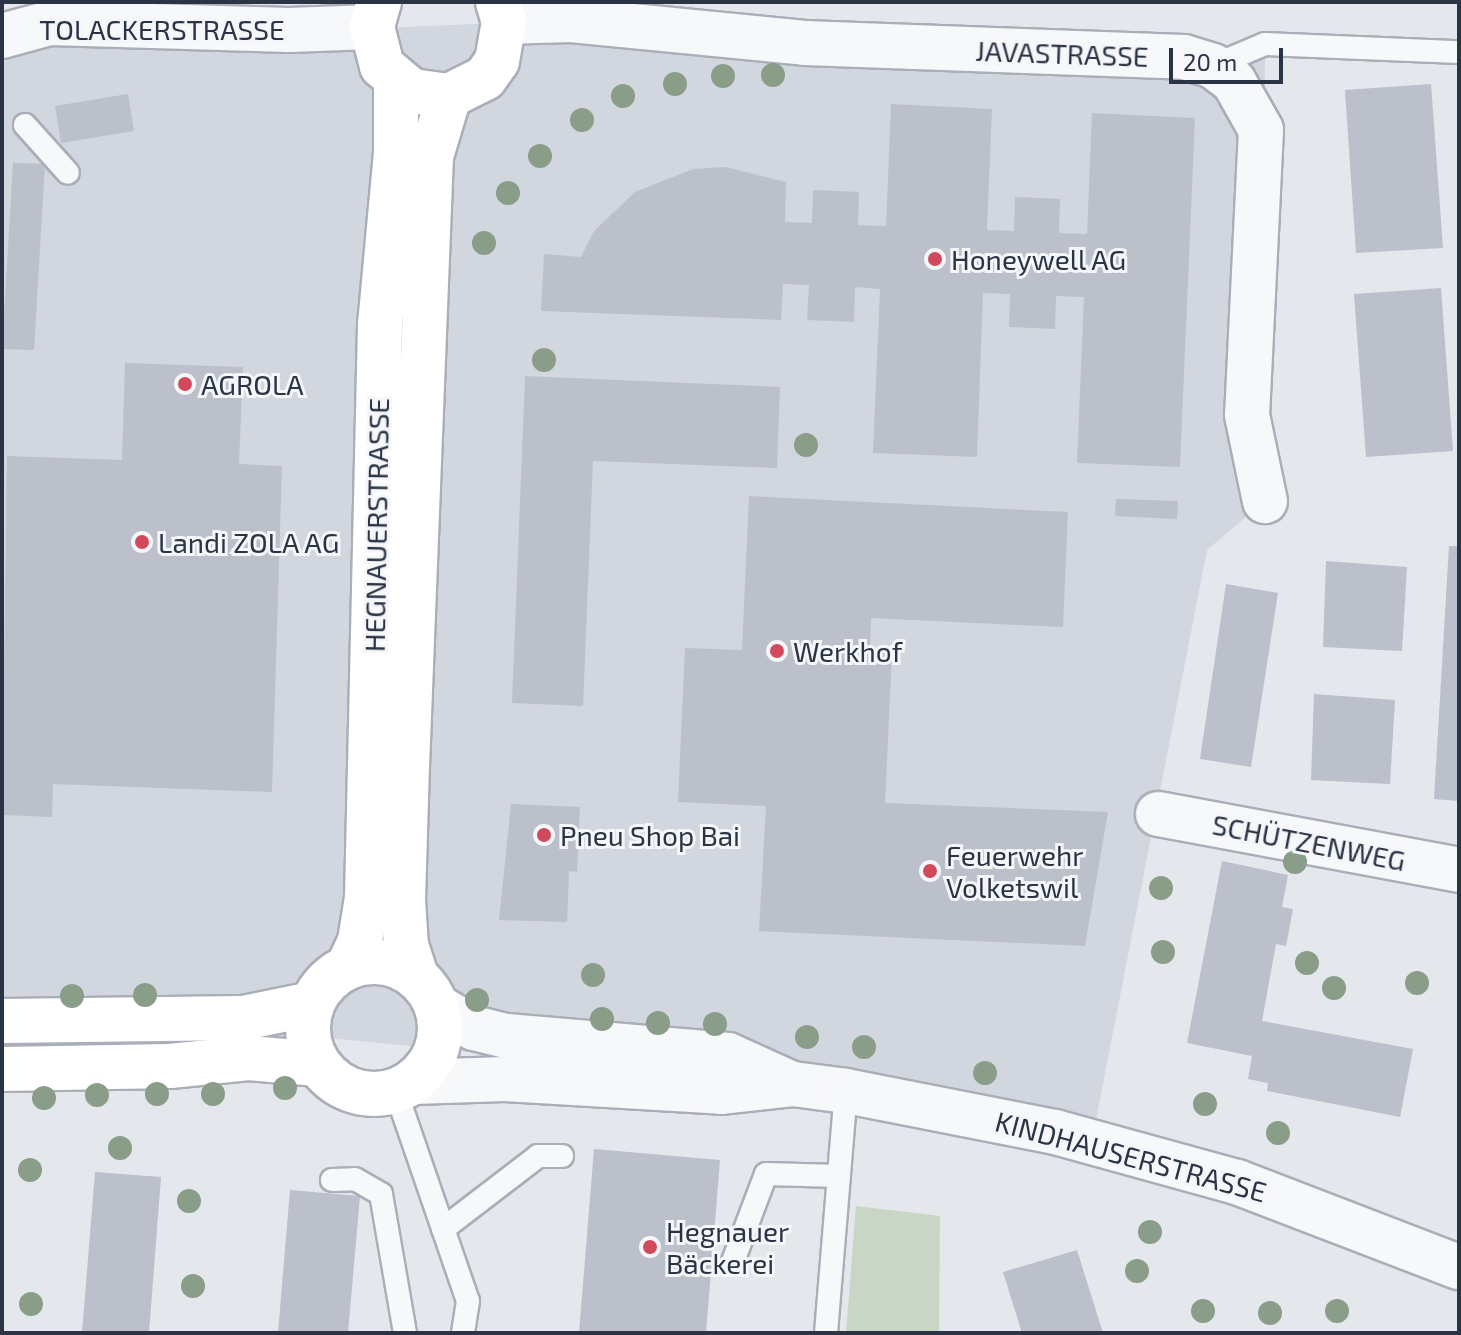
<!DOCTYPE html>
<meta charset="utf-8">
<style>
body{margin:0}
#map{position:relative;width:1461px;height:1335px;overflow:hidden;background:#e4e7ec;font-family:"Exo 2",sans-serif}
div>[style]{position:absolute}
.built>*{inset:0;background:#d2d6de}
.green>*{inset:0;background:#c9d6c5}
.building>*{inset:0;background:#bbc0ca}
.roads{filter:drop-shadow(2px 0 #a9aeb7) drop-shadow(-2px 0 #a9aeb7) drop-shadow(0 2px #a9aeb7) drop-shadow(0 -2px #a9aeb7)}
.service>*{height:22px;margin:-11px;padding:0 11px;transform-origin:11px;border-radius:11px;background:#f7f8fa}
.minor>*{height:44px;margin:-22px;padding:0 22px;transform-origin:22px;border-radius:22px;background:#f7f8fa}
.tertiary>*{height:44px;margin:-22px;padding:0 22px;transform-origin:22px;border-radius:22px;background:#f7f8fa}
.secondary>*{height:44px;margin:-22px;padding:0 22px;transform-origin:22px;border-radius:22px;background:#fff}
.secondary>.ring{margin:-22px;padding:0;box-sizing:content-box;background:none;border:44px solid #fff;border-radius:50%}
.trees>*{width:24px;height:24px;margin:-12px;border-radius:50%;background:#899d89}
.dots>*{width:22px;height:22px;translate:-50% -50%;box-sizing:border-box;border:4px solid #f4f6f9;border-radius:50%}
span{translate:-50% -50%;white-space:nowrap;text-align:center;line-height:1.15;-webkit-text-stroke:6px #f4f6f9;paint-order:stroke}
.street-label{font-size:28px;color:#2b3445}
.poi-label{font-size:28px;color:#2b3445}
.left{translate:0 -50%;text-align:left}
.frame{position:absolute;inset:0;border:4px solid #2b3445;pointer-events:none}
.scale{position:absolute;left:1169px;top:48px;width:114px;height:36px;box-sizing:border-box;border:4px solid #2b3445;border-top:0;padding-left:10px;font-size:24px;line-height:28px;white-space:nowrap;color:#2b3445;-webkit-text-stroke:6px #f4f6f9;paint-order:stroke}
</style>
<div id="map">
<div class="built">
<div style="clip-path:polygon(571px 20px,1184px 57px,1265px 44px,1265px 501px,1207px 550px,1092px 1140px,793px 1084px,309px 1036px,249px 1058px,23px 1069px,2px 993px,2px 44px)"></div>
</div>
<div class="green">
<div style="clip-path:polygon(856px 1206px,940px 1216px,939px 1333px,846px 1333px)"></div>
</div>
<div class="building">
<div style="clip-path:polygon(1431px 84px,1443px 248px,1356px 253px,1345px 90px)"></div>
<div style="clip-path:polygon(128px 94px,134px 131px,61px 143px,55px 106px)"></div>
<div style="clip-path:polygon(891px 104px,992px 109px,987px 230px,1014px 231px,1015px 197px,1060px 199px,1059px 233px,1087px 234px,1092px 113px,1195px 118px,1180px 467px,1077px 463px,1084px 297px,1056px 296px,1055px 329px,1009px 327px,1010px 294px,983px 293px,977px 457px,873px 453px,880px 289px,855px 287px,854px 322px,807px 320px,809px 285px,783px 284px,781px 320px,541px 311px,544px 254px,581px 257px,594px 231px,635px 192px,693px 169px,726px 167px,786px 182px,785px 222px,812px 223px,813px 190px,859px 192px,858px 225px,886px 226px)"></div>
<div style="clip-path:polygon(13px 163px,45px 164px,34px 350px,2px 349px)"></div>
<div style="clip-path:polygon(1441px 288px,1453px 451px,1366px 457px,1354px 294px)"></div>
<div style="clip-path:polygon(125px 363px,243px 367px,239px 464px,282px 466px,272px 792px,53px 784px,52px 817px,2px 815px,7px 456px,122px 460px)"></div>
<div style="clip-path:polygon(525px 376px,780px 387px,777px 468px,593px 461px,583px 706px,512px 703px)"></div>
<div style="clip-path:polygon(749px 496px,1068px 512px,1063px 627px,871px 618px,870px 652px,892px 653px,885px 803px,1108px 812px,1085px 946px,759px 931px,766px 806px,678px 802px,685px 648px,742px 650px)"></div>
<div style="clip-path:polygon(1116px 499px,1178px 501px,1177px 519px,1115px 516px)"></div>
<div style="clip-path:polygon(1449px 546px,1459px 546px,1459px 801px,1434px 799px)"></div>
<div style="clip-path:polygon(1326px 561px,1407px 567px,1402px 651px,1323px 647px)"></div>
<div style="clip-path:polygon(1226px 584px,1278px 593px,1251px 767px,1200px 759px)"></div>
<div style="clip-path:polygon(1314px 694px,1395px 700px,1390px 784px,1311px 780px)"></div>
<div style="clip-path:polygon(511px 804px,580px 807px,577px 872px,569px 871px,567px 922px,499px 920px)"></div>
<div style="clip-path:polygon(1222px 861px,1288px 875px,1282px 907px,1293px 909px,1286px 946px,1276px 944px,1262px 1021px,1413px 1049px,1400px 1117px,1267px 1091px,1268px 1083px,1248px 1079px,1252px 1056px,1187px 1043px)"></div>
<div style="clip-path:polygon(594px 1149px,720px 1160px,706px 1333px,579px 1333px)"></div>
<div style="clip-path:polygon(95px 1172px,161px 1177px,149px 1333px,82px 1333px)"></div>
<div style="clip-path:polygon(290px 1190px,360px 1196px,348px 1333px,278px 1333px)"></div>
<div style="clip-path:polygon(1077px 1250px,1103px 1333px,1022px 1333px,1003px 1272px)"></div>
</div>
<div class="roads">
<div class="service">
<div style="left:1213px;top:66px;width:56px;rotate:-22.9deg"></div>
<div style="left:1265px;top:44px;width:194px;rotate:2.4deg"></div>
<div style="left:25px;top:125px;width:64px;rotate:48.1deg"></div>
<div style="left:396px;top:1092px;width:221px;rotate:71deg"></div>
<div style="left:468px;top:1301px;width:32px;rotate:99deg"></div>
<div style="left:332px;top:1180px;width:23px;rotate:-2deg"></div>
<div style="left:355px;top:1179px;width:30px;rotate:30deg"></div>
<div style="left:381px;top:1194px;width:141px;rotate:80.2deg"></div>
<div style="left:443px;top:1229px;width:120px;rotate:-37.5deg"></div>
<div style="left:538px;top:1156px;width:24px"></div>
<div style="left:732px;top:1264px;width:96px;rotate:-69.3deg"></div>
<div style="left:766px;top:1174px;width:73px;rotate:1.6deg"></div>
<div style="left:826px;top:1333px;width:243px;rotate:-85.3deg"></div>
</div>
<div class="minor">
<div style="left:504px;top:22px;width:67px;rotate:-1.7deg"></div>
<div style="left:571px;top:20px;width:235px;rotate:5.6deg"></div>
<div style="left:805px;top:43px;width:379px;rotate:2.1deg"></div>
<div style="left:1184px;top:57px;width:30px;rotate:17deg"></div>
<div style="left:1213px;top:66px;width:26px;rotate:37deg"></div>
<div style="left:1234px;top:82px;width:55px;rotate:60.6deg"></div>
<div style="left:1261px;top:130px;width:285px;rotate:92.8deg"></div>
<div style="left:1247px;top:415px;width:88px;rotate:78.2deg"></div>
<div style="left:2px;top:36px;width:50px;rotate:-15.2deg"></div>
<div style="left:50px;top:23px;width:239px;rotate:1.7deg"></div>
<div style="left:289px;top:30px;width:83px;rotate:-2.1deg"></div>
<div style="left:1158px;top:814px;width:306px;rotate:10.5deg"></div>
</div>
<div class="tertiary">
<div style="left:438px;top:1007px;width:42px;rotate:30.3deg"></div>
<div style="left:474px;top:1028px;width:34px;rotate:14deg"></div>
<div style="left:507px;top:1036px;width:222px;rotate:4.9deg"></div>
<div style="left:728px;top:1055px;width:68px;rotate:24.3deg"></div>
<div style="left:414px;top:1082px;width:91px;rotate:-1.9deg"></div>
<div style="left:505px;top:1079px;width:217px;rotate:3.4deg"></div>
<div style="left:722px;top:1092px;width:71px;rotate:-6.4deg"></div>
<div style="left:793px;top:1084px;width:53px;rotate:7.5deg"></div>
<div style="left:846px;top:1091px;width:213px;rotate:11.1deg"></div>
<div style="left:1055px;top:1132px;width:189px;rotate:15.4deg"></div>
<div style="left:1237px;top:1182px;width:238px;rotate:21deg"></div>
</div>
<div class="secondary">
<div style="left:379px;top:2px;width:26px;rotate:106deg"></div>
<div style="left:372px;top:27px;width:40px;rotate:75.6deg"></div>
<div style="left:382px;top:66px;width:39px;rotate:40deg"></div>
<div style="left:412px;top:91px;width:37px;rotate:8deg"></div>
<div style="left:449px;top:96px;width:40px;rotate:-26.6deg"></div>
<div style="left:485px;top:78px;width:21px;rotate:-55deg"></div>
<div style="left:497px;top:61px;width:40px;rotate:-80deg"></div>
<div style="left:504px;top:22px;width:21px;rotate:-107deg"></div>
<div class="ring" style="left:308px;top:962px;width:88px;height:88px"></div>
<div style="left:348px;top:967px;width:29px;rotate:-65deg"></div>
<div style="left:360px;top:941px;width:44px;rotate:-80.8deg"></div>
<div style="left:367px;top:898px;width:573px;rotate:-88.7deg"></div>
<div style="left:380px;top:325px;width:172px;rotate:-84.7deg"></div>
<div style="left:396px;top:154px;width:73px;rotate:-90deg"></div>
<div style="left:416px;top:976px;width:32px;rotate:-108deg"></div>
<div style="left:406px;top:946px;width:46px;rotate:-93.7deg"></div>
<div style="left:403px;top:900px;width:133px;rotate:-88.3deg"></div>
<div style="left:407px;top:767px;width:611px;rotate:-87.75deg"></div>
<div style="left:431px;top:156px;width:63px;rotate:-73.3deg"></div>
<div style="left:2px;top:1021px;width:241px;rotate:-0.7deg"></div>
<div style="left:243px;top:1018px;width:70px;rotate:-11.5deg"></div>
<div style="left:2px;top:1069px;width:168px;rotate:-1deg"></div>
<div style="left:170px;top:1066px;width:79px;rotate:-5.8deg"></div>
<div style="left:249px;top:1058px;width:69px;rotate:5deg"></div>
</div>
</div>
<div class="trees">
<div style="left:773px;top:75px"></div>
<div style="left:723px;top:76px"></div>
<div style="left:675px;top:84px"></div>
<div style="left:623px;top:96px"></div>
<div style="left:582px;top:120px"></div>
<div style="left:540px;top:156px"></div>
<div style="left:508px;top:193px"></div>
<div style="left:484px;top:243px"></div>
<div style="left:544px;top:360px"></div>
<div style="left:806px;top:445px"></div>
<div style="left:1295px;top:862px"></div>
<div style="left:1161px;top:888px"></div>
<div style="left:1163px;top:952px"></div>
<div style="left:1307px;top:963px"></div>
<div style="left:593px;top:975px"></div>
<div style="left:1417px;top:983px"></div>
<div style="left:1334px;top:988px"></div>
<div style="left:145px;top:995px"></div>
<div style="left:72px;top:996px"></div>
<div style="left:477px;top:1000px"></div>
<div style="left:602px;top:1019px"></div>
<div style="left:658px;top:1023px"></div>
<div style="left:715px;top:1024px"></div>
<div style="left:807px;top:1037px"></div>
<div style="left:864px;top:1047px"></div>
<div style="left:985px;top:1073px"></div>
<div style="left:285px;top:1088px"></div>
<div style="left:157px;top:1094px"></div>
<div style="left:213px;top:1094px"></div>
<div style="left:97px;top:1095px"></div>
<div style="left:44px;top:1098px"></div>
<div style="left:1205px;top:1104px"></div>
<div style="left:1278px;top:1133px"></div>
<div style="left:120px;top:1148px"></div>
<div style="left:30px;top:1170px"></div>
<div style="left:189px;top:1201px"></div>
<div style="left:1150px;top:1232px"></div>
<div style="left:1137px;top:1271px"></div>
<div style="left:193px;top:1286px"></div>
<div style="left:31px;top:1304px"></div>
<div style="left:1203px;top:1311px"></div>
<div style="left:1337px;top:1311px"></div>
<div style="left:1270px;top:1313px"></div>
</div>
<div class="dots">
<div style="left:935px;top:259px;background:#d1495b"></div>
<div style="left:185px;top:384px;background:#d1495b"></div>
<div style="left:142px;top:542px;background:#d1495b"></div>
<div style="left:777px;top:651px;background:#d1495b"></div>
<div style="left:544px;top:835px;background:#d1495b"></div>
<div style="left:930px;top:871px;background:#d1495b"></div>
<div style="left:650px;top:1247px;background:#d1495b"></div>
</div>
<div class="street-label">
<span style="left:162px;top:29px">TOLACKERSTRASSE</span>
<span style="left:1062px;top:53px;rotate:2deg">JAVASTRASSE</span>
<span style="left:376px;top:525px;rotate:-89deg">HEGNAUERSTRASSE</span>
<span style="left:1309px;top:842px;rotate:11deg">SCHÜTZENWEG</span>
<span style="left:1131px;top:1156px;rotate:15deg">KINDHAUSERSTRASSE</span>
</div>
<div class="poi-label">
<span class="left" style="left:951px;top:259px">Honeywell AG</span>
<span class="left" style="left:201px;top:384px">AGROLA</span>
<span class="left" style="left:158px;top:542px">Landi ZOLA AG</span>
<span class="left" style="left:793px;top:651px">Werkhof</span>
<span class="left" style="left:560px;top:835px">Pneu Shop Bai</span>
<span class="left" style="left:946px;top:871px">Feuerwehr<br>Volketswil</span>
<span class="left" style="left:666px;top:1247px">Hegnauer<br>Bäckerei</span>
</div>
<div class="frame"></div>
<div class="scale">20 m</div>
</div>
